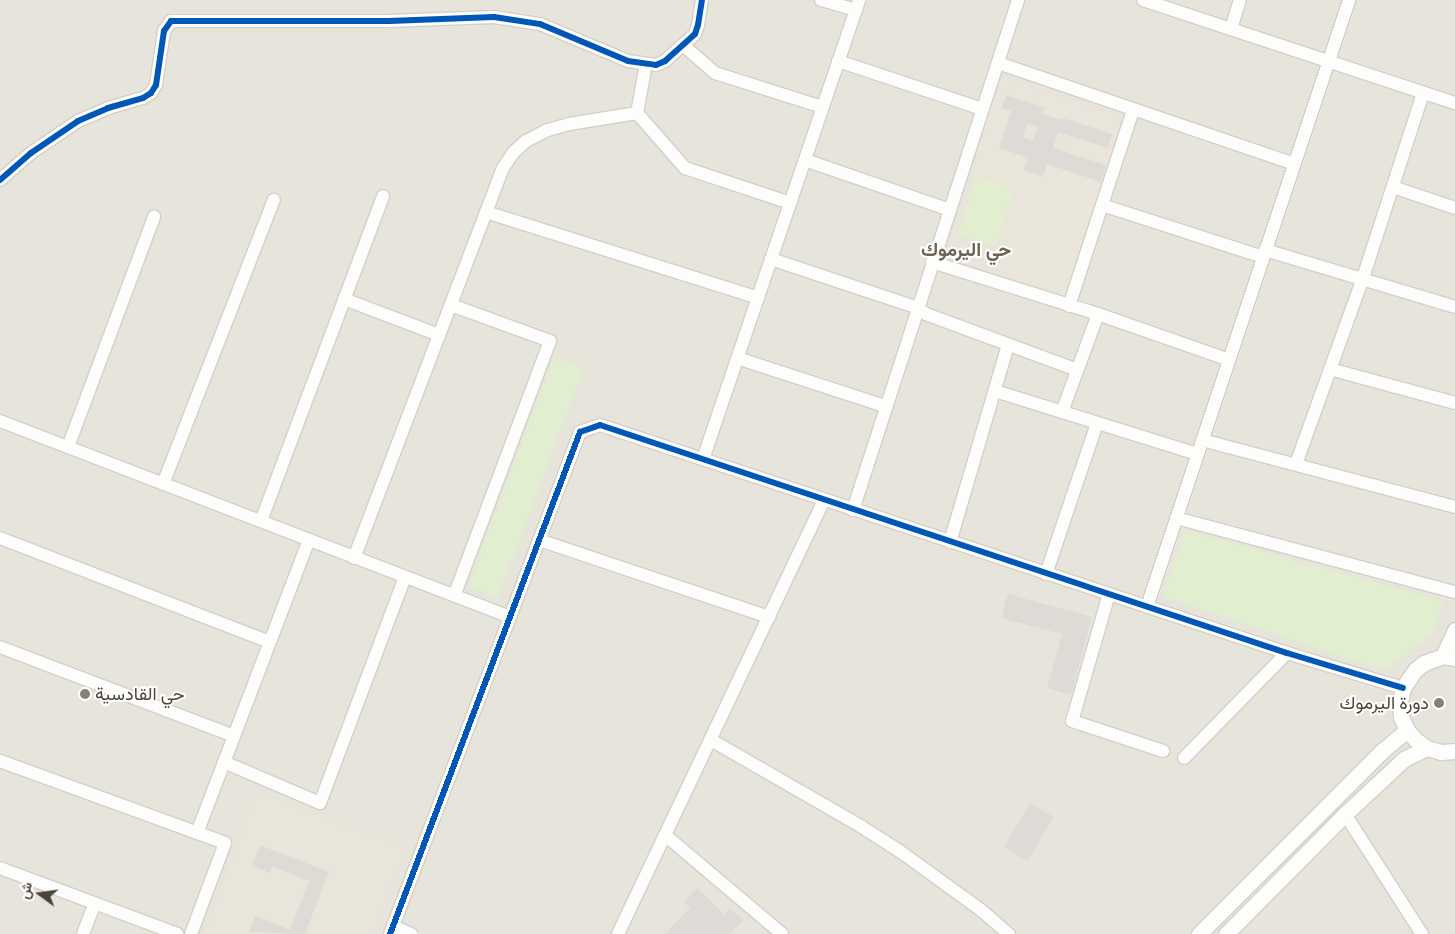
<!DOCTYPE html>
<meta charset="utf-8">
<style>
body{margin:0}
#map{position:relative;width:1455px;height:934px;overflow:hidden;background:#f4f2ee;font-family:"Roboto Condensed",Vazirmatn,sans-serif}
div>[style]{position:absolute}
.residential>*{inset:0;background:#e7e4dc}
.education>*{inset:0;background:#eae5da}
.green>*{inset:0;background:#e1eecf}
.building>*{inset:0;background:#dedbd6}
.roads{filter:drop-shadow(1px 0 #d2d0cb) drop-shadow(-1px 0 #d2d0cb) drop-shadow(0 1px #d2d0cb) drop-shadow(0 -1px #d2d0cb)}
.minor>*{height:12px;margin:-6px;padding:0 6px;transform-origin:6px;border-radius:6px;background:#fdfdfc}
.tertiary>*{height:15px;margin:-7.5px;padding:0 7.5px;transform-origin:7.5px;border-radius:7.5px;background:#fdfdfc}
.cycleway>*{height:6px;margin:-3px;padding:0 3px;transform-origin:3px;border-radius:3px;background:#0057b8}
.dots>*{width:14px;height:14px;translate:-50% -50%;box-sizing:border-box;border:2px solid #fff;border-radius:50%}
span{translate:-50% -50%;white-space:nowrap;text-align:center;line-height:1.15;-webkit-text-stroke:4px #fff;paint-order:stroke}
.poi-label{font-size:18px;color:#4b4439}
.left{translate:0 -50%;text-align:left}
.right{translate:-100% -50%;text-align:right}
.neighbourhood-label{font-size:19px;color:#6e6250;font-weight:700}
.north{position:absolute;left:15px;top:869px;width:50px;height:50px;-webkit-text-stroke:4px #fff;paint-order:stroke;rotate:284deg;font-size:14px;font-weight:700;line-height:20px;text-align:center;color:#4b4439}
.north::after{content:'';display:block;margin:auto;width:18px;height:22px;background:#4b4439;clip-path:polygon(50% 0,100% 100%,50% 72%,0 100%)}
</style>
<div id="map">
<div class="residential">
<div style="clip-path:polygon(0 0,1455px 0,1455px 934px,0 934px)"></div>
</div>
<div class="education">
<div style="clip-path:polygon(1000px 77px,1123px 116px,1065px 296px,945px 257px)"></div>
<div style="clip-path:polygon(257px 792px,406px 848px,374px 934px,204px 934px)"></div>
</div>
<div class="green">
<div style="clip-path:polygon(976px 176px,1014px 187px,996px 246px,958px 235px)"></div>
<div style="clip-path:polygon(554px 357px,584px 368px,498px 598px,468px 586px)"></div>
<div style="clip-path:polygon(1185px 530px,1443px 601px,1433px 633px,1383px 671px,1163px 596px)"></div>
</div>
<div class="building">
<div style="clip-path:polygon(evenodd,1006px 95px,1045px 108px,1043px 114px,1062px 120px,1063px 118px,1112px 134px,1108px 148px,1058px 132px,1053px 148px,1106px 165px,1101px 182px,1047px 164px,1043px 177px,1024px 170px,1028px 158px,999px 148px,1011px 111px,1002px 108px,1006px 95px,1027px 123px,1038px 127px,1033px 141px,1023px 137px,1027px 123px)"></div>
<div style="clip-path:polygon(1008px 594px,1092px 617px,1071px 695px,1047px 688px,1062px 634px,1001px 618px)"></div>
<div style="clip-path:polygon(1030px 803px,1054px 817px,1027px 861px,1004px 847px)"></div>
<div style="clip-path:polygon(260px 845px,329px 872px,305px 934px,249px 932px,255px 916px,290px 930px,309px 881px,273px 867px,270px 873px,252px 866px)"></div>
<div style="clip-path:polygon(697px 888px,724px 914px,730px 908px,743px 920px,730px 934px,665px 934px,690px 908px,684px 902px)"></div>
</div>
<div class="roads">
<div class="minor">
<div style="left:821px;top:0;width:36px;rotate:16deg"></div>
<div style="left:1143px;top:0;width:329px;rotate:18.3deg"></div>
<div style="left:1231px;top:29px;width:30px;rotate:-73deg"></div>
<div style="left:683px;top:45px;width:43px;rotate:41.2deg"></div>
<div style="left:715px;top:73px;width:112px;rotate:17.6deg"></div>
<div style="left:838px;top:61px;width:152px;rotate:18.4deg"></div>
<div style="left:998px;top:63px;width:313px;rotate:18.8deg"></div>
<div style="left:646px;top:64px;width:50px;rotate:100.4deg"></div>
<div style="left:637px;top:113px;width:73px;rotate:48.9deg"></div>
<div style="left:685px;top:168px;width:111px;rotate:18.4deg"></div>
<div style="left:805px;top:160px;width:153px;rotate:19deg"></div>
<div style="left:0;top:180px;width:41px;rotate:-41.1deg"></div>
<div style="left:31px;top:153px;width:57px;rotate:-34.2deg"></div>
<div style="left:78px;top:121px;width:33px;rotate:-23deg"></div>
<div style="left:108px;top:108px;width:36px;rotate:-16deg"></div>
<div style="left:143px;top:98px;width:9px;rotate:-32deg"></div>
<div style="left:151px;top:93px;width:9px;rotate:-58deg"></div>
<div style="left:156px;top:85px;width:55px;rotate:-81.6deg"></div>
<div style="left:164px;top:31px;width:12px;rotate:-55deg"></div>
<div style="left:171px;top:21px;width:218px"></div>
<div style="left:389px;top:21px;width:105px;rotate:-2.2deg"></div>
<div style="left:494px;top:17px;width:47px;rotate:8.7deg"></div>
<div style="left:540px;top:24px;width:95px;rotate:22.8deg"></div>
<div style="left:628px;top:61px;width:28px;rotate:8deg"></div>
<div style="left:656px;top:65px;width:10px;rotate:-24deg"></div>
<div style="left:665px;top:61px;width:40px;rotate:-42deg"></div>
<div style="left:695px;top:34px;width:9px;rotate:-72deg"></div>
<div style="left:698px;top:25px;width:25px;rotate:-81deg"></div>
<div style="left:1393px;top:187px;width:65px;rotate:18.7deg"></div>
<div style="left:1102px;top:205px;width:169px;rotate:17.9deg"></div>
<div style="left:486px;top:212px;width:285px;rotate:17.5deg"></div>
<div style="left:1265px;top:250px;width:198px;rotate:16.7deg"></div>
<div style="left:771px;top:259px;width:155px;rotate:18.4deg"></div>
<div style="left:918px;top:308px;width:10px;rotate:37deg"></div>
<div style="left:926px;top:314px;width:161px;rotate:20.3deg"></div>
<div style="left:932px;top:262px;width:174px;rotate:17.4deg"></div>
<div style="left:1098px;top:314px;width:139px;rotate:19.3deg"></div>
<div style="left:344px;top:299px;width:102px;rotate:20.8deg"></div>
<div style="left:451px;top:305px;width:105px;rotate:20deg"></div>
<div style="left:550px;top:341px;width:272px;rotate:110.6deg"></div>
<div style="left:1069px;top:306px;width:206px;rotate:-71.9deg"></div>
<div style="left:737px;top:358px;width:156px;rotate:18deg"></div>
<div style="left:1330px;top:369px;width:130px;rotate:15.2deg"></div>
<div style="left:995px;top:391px;width:212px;rotate:17.3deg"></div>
<div style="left:1062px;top:412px;width:104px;rotate:-69.8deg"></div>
<div style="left:0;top:421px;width:546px;rotate:21.02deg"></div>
<div style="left:1202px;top:440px;width:262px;rotate:14.8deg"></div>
<div style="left:68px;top:447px;width:246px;rotate:-69.5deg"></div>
<div style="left:703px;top:459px;width:485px;rotate:-71.2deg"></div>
<div style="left:1296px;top:464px;width:195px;rotate:-70.2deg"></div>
<div style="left:1362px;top:281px;width:198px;rotate:-72deg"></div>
<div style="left:163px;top:484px;width:305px;rotate:-68.7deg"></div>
<div style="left:853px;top:510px;width:536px;rotate:-72.07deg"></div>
<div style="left:1176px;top:518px;width:289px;rotate:14.9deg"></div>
<div style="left:261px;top:521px;width:347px;rotate:-69.4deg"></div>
<div style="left:0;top:538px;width:288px;rotate:21.1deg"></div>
<div style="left:539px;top:540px;width:243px;rotate:18.5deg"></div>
<div style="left:950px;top:542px;width:205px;rotate:-73.6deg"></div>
<div style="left:354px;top:558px;width:417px;rotate:-69.1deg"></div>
<div style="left:503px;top:168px;width:18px;rotate:-56deg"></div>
<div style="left:513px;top:153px;width:18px;rotate:-43deg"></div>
<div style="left:526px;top:141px;width:25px;rotate:-27deg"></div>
<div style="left:548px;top:130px;width:22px;rotate:-16deg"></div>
<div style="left:569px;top:124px;width:69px;rotate:-9.2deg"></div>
<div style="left:1046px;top:574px;width:159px;rotate:-71.3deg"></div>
<div style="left:1109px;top:594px;width:132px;rotate:106.2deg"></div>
<div style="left:1072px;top:721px;width:96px;rotate:18.2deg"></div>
<div style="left:1147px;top:607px;width:640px;rotate:-71.59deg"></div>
<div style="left:0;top:647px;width:250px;rotate:20.8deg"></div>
<div style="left:711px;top:740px;width:174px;rotate:29.9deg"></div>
<div style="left:862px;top:827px;width:46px;rotate:32.7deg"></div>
<div style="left:901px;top:852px;width:99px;rotate:35.9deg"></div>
<div style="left:981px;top:910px;width:37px;rotate:41deg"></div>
<div style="left:1184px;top:758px;width:147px;rotate:-45.6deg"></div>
<div style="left:0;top:761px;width:239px;rotate:20deg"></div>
<div style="left:225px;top:843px;width:97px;rotate:110.5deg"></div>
<div style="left:224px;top:762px;width:104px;rotate:23.1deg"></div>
<div style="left:320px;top:803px;width:241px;rotate:-69.4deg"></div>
<div style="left:1345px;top:814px;width:143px;rotate:57.3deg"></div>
<div style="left:197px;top:833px;width:314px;rotate:-69.1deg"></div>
<div style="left:665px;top:835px;width:153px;rotate:40.2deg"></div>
<div style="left:0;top:868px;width:189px;rotate:20.4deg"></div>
<div style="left:393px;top:926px;width:20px;rotate:24deg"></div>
<div style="left:83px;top:934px;width:33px;rotate:-69deg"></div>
<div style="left:390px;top:934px;width:537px;rotate:-69.27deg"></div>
<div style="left:580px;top:432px;width:21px;rotate:-19deg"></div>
<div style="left:600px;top:425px;width:724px;rotate:18.36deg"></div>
<div style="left:1287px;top:653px;width:121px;rotate:16.8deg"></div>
<div style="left:618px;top:934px;width:480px;rotate:-64.6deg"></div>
</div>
<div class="tertiary">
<div style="left:1443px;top:656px;width:29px;rotate:-65deg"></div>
<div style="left:1455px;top:658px;width:12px;rotate:-171deg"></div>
<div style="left:1443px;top:656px;width:20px;rotate:160deg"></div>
<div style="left:1424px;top:663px;width:11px;rotate:142deg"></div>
<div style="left:1415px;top:670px;width:22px;rotate:124deg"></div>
<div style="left:1403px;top:688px;width:14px;rotate:102deg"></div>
<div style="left:1400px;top:702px;width:15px;rotate:86deg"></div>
<div style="left:1401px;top:717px;width:14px;rotate:65deg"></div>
<div style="left:1407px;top:730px;width:13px;rotate:48deg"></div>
<div style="left:1416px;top:740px;width:14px;rotate:36deg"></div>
<div style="left:1427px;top:748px;width:15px;rotate:16deg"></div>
<div style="left:1441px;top:752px;width:14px;rotate:-4deg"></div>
<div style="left:1199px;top:934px;width:259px;rotate:-45deg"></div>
<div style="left:1382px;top:751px;width:33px;rotate:-40deg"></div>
<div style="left:1226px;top:934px;width:169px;rotate:-45.2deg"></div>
<div style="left:1345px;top:814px;width:81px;rotate:-43deg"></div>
<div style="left:1404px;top:759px;width:25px;rotate:-26deg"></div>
</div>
</div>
<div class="cycleway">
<div style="left:0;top:180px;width:41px;rotate:-41.1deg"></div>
<div style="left:31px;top:153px;width:57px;rotate:-34.2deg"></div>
<div style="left:78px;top:121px;width:33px;rotate:-23deg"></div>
<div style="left:108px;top:108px;width:36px;rotate:-16deg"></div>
<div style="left:143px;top:98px;width:9px;rotate:-32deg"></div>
<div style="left:151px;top:93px;width:9px;rotate:-58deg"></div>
<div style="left:156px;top:85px;width:55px;rotate:-81.6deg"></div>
<div style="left:164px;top:31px;width:12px;rotate:-55deg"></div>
<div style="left:171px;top:21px;width:218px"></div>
<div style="left:389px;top:21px;width:105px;rotate:-2.2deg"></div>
<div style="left:494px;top:17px;width:47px;rotate:8.7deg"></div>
<div style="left:540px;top:24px;width:95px;rotate:22.8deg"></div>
<div style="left:628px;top:61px;width:28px;rotate:8deg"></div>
<div style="left:656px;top:65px;width:10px;rotate:-24deg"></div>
<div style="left:665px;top:61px;width:40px;rotate:-42deg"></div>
<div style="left:695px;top:34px;width:9px;rotate:-72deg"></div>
<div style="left:698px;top:25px;width:25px;rotate:-81deg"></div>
<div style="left:390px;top:934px;width:537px;rotate:-69.27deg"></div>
<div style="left:580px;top:432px;width:21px;rotate:-19deg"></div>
<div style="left:600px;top:425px;width:724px;rotate:18.36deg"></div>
<div style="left:1287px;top:653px;width:121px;rotate:16.8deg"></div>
</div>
<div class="dots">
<div style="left:85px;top:694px;background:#868178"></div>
<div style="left:1439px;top:703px;background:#868178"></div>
</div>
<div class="poi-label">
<span class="left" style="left:95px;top:694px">حي القادسية</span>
<span class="right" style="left:1429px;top:703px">دورة اليرموك</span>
</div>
<div class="neighbourhood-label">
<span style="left:966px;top:250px">حي اليرموك</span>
</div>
<div class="north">ش</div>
</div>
